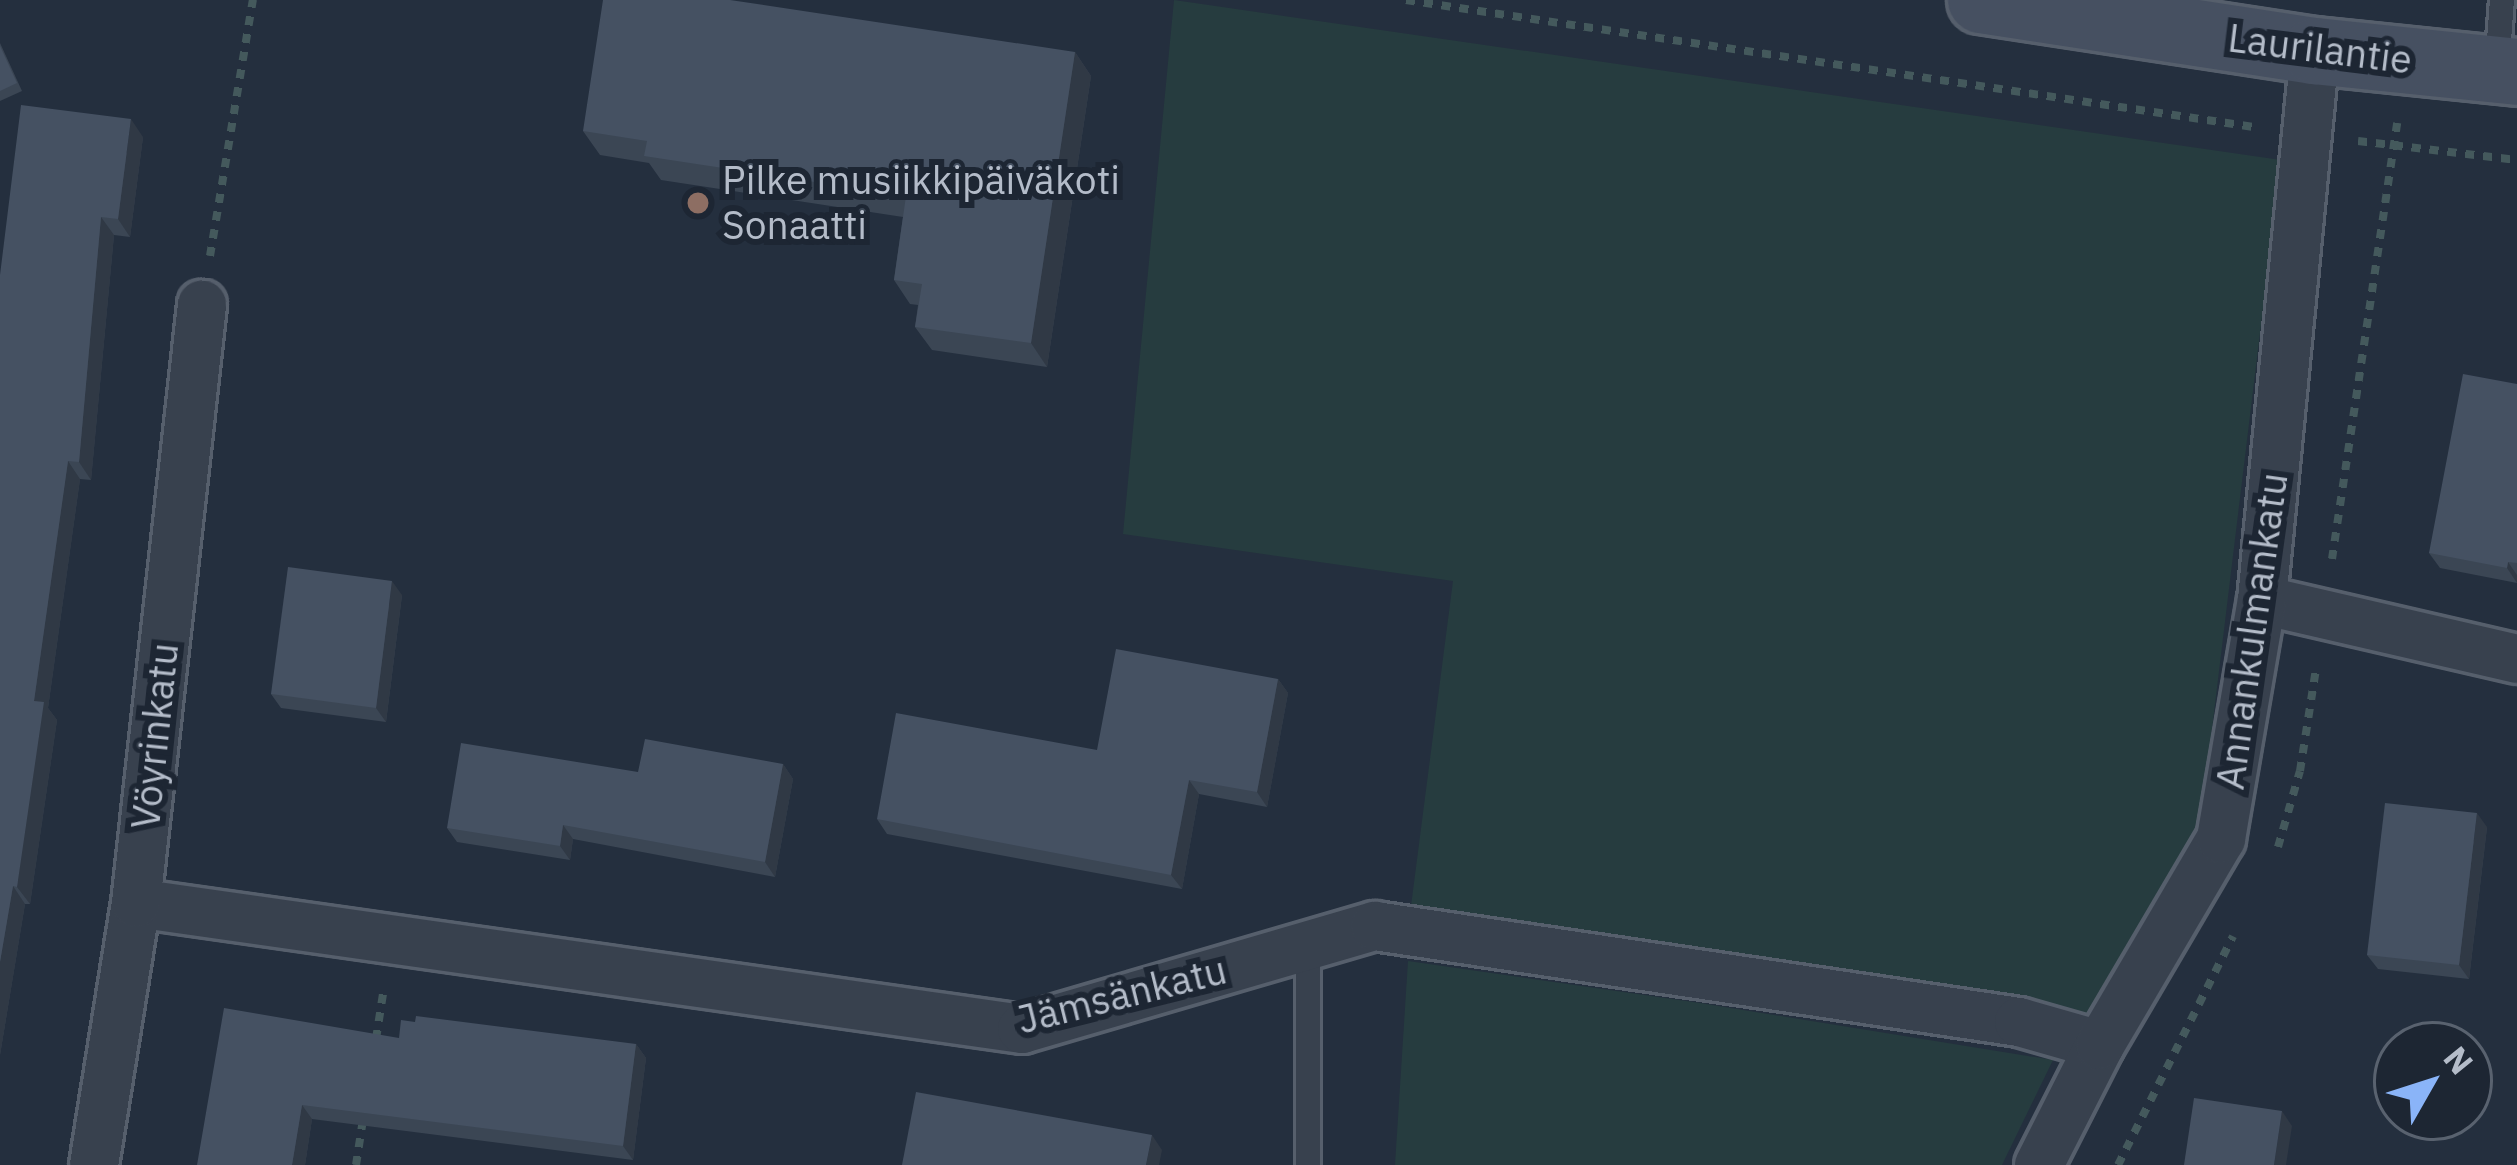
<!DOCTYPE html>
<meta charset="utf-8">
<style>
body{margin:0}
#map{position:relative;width:2517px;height:1165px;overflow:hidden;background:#242f3e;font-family:"IBM Plex Sans",sans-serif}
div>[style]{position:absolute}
.green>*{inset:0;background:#263c3f}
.path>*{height:8px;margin-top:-4px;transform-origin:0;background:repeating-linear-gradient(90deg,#44595c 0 9px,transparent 0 18px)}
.roads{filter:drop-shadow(3px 0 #565f6c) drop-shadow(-3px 0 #565f6c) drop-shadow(0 3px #565f6c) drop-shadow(0 -3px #565f6c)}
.lane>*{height:24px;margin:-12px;padding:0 12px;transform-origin:12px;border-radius:12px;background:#38414e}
.street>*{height:48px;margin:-24px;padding:0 24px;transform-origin:24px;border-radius:24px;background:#38414e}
.secondary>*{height:66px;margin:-33px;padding:0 33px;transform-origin:33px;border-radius:33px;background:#465061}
.wall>*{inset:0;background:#3b4654}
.shaded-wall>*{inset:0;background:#303945}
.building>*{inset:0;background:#455162}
.dots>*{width:33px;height:33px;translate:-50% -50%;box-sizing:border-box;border:6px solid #1d2633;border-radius:50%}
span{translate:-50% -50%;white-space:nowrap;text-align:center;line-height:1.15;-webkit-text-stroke:12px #1d2633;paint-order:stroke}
.street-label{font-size:39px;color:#b4bcc9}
.poi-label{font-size:39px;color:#b4bcc9}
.left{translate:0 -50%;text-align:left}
.north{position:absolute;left:2373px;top:1021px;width:120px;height:120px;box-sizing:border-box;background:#1d2633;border:3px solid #59626f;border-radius:50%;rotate:51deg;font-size:33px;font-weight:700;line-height:48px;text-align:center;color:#b4bcc9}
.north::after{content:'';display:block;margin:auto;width:42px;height:54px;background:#8ab4f8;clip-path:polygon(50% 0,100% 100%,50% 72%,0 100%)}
</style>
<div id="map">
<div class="green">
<div style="clip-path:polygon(1174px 0,2281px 160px,2199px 836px,2091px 1019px,2016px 1000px,1411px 906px,1453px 581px,1123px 534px)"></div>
<div style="clip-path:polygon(1408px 961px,1700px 1003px,2053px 1060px,2002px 1165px,1395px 1165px)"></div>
</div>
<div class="path">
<div style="left:1406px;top:0;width:857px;rotate:8.52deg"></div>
<div style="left:2358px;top:141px;width:160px;rotate:6.8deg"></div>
<div style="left:210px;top:256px;width:260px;rotate:-80.5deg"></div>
<div style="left:2332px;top:559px;width:441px;rotate:-81.5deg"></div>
<div style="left:2278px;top:847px;width:79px;rotate:-73.9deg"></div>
<div style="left:2300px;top:771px;width:103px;rotate:-81.1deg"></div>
<div style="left:376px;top:1039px;width:46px;rotate:-81.2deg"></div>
<div style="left:356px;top:1165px;width:47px;rotate:-81.3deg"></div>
<div style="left:2118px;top:1165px;width:256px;rotate:-63.3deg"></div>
</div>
<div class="roads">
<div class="lane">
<div style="left:2497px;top:69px;width:69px;rotate:-85.9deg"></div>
<div style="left:1308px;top:1165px;width:220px;rotate:-90deg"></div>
</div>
<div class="street">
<div style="left:2262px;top:600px;width:262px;rotate:13deg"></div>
<div style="left:136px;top:903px;width:895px;rotate:8.09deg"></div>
<div style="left:1022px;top:1029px;width:368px;rotate:-16.3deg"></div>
<div style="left:1375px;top:926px;width:651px;rotate:8.48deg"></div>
<div style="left:2019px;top:1022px;width:84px;rotate:15.9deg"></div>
<div style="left:94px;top:1165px;width:265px;rotate:-80.9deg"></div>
<div style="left:136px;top:903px;width:602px;rotate:-83.7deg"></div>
<div style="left:2039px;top:1165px;width:135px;rotate:-63.1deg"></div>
<div style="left:2100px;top:1045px;width:239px;rotate:-59.6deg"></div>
<div style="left:2221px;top:839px;width:242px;rotate:-80.3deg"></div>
<div style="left:2262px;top:600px;width:552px;rotate:-84.49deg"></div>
</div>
<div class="secondary">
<div style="left:1981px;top:0;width:338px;rotate:8.7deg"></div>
<div style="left:2315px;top:51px;width:203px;rotate:5.9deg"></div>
</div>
</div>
<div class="wall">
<div style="clip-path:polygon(0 43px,22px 91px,0 101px)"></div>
<div style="clip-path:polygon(1075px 52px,1091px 76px,1047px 367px,932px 350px,915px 327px,918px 305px,910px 304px,894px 280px,903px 217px,661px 180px,649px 163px,600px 155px,583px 131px)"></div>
<div style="clip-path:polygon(143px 137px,130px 237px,114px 235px,91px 480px,80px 479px,48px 708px,57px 720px,30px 904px,25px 904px,0 1055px,0 275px)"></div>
<div style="clip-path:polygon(2517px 384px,2517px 583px,2440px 568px,2429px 553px)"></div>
<div style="clip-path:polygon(402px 595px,386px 722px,281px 708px,271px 694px)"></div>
<div style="clip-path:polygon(1278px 679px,1288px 693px,1267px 807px,1199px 794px,1182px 889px,887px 834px,877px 819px,1097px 750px)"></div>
<div style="clip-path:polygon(783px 764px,793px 779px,775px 877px,573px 839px,570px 860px,457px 842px,447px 828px,638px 772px)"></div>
<div style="clip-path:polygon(2487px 827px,2469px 979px,2378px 969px,2367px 955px)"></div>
<div style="clip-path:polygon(399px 1038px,636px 1044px,646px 1058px,633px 1160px,312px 1119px,305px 1165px,197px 1165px)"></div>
</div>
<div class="shaded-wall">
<div style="clip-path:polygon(1075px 52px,1091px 76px,1047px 367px,1031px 343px)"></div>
<div style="clip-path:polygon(131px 119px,143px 137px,130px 237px,118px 219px)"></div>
<div style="clip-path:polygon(101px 217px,114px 235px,91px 480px,79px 462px)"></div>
<div style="clip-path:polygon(68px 461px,80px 479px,48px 708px,57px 720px,30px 904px,17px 887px,34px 701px)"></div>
<div style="clip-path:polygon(2508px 562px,2517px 575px,2517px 583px,2507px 568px)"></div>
<div style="clip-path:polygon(392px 581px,402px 595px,386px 722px,376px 708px)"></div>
<div style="clip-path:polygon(1278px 679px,1288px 693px,1267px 807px,1257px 792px)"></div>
<div style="clip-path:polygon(783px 764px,793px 779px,775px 877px,765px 862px)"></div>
<div style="clip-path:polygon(1189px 780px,1199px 794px,1182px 889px,1171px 875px)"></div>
<div style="clip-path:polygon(2477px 813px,2487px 827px,2469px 979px,2459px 965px)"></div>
<div style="clip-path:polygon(563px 825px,573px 839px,570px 860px,560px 846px)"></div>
<div style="clip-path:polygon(13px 886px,25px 904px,0 1055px,0 962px)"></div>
<div style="clip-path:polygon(636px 1044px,646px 1058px,633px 1160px,623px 1146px)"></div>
<div style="clip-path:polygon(302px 1105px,312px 1119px,305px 1165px,292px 1165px)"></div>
<div style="clip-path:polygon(2282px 1111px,2292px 1126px,2286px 1165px,2274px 1165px)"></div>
<div style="clip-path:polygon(1152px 1135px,1162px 1150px,1159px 1165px,1146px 1165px)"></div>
</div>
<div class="building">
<div style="clip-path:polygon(603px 0,730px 0,1075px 52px,1031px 343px,915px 327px,922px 284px,894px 280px,906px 196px,644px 156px,647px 141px,583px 131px)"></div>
<div style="clip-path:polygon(0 46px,17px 83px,0 91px)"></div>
<div style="clip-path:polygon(21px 105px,131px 119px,118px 219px,101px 217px,79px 462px,68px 461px,34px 701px,44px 702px,17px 887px,13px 886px,0 962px,0 275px)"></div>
<div style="clip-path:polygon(2463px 374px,2517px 384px,2517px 563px,2508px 562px,2507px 568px,2429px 553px)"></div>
<div style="clip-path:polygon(288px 567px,392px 581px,376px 708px,271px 694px)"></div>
<div style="clip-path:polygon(1116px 649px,1278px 679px,1257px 792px,1189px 780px,1171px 875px,877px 819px,896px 713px,1097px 750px)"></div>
<div style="clip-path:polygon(645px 739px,783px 764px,765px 862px,563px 825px,560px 846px,447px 828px,461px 743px,638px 772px)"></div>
<div style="clip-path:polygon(2385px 803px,2477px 813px,2459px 965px,2367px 955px)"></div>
<div style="clip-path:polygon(224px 1008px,399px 1038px,401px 1020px,415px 1022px,416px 1016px,636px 1044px,623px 1146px,302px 1105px,292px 1165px,197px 1165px)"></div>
<div style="clip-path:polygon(916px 1092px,1152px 1135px,1146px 1165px,902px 1165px)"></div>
<div style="clip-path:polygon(2194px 1098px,2282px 1111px,2274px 1165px,2184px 1165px)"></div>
</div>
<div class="dots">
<div style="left:698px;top:203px;background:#8d6e63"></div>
</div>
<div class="street-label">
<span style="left:2320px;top:49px;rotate:7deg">Laurilantie</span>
<span style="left:2252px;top:631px;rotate:-82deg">Annankulmankatu</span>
<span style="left:155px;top:736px;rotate:-84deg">Vöyrinkatu</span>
<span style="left:1122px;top:995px;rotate:-14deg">Jämsänkatu</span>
</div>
<div class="poi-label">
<span class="left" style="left:722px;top:203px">Pilke musiikkipäiväkoti<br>Sonaatti</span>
</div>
<div class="north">N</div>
</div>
